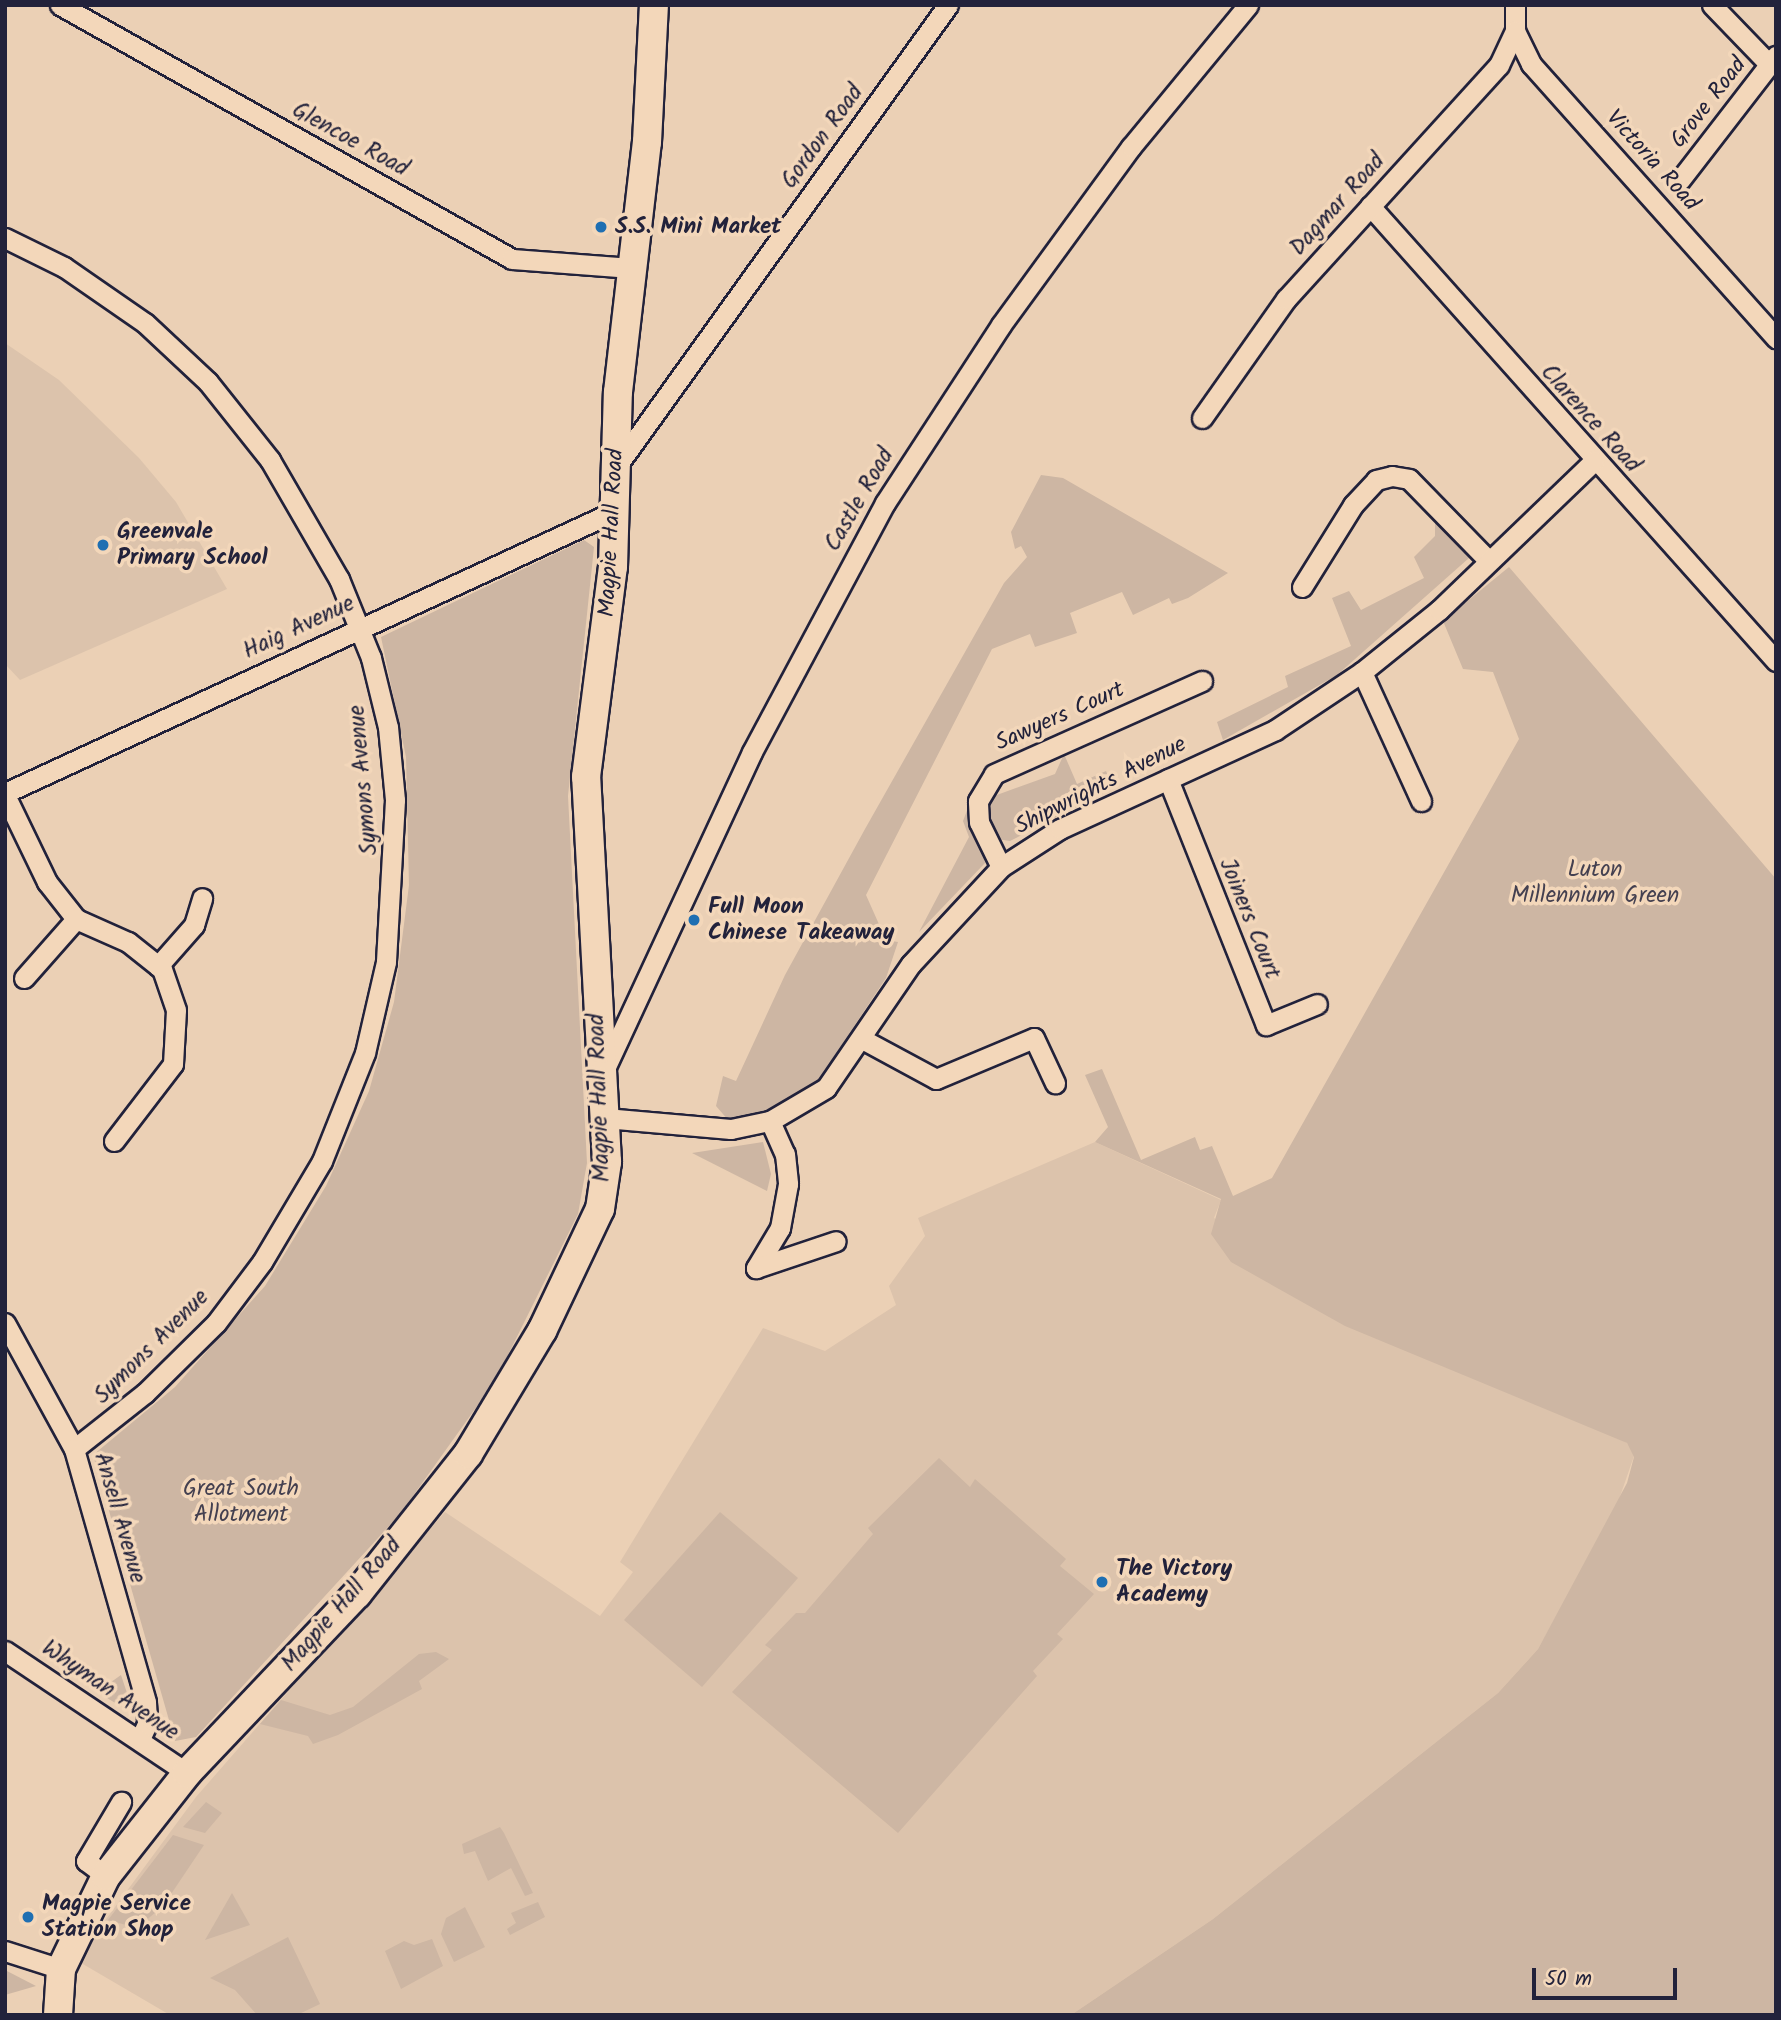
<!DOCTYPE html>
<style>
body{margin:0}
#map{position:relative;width:1781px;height:2020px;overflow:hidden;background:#ebd0b5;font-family:Kalam,sans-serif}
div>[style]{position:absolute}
.built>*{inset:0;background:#dcc3ac}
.green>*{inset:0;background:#cdb6a3}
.roads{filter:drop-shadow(2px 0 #22223b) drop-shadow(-2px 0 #22223b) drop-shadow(0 2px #22223b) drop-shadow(0 -2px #22223b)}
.street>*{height:19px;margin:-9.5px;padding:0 9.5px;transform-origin:9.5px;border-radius:9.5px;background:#f3d7ba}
.secondary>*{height:28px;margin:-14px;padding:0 14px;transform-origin:14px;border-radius:14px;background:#f3d7ba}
.dots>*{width:19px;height:19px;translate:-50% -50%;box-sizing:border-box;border:4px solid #f3d7ba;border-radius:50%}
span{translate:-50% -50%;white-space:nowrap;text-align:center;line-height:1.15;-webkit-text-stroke:7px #f3d7ba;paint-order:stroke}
.street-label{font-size:23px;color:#22223b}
.poi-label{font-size:23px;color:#22223b;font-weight:700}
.left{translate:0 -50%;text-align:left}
.park-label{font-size:23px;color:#444050}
.frame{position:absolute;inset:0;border:7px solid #22223b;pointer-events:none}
.scale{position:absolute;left:1532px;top:1968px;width:145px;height:32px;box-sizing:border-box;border:4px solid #22223b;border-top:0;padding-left:9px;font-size:21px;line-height:24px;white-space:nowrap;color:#22223b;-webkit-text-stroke:5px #f3d7ba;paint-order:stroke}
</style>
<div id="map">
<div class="built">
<div style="clip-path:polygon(5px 343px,59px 380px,139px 458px,176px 502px,227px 589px,20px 680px,5px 664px)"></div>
<div style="clip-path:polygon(1095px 1142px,1221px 1200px,1214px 1218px,1627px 1443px,1634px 1456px,1615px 1511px,1538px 1649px,1498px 1693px,1213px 1919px,1071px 2015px,170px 2015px,76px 1960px,196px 1797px,445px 1512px,600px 1616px,633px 1572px,620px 1562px,763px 1328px,825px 1351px,896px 1305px,889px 1286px,925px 1236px,918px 1218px)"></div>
</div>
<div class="green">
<div style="clip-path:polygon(1041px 475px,1063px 478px,1228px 573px,1188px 598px,1172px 604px,1169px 598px,1133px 615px,1122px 592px,1070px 613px,1077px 633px,1035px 647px,1030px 634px,992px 649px,866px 895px,886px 940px,898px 942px,886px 978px,817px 1082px,778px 1106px,729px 1121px,716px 1106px,723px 1076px,736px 1081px,785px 975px,865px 829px,1004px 583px,1027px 557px,1021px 546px,1015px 549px,1011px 532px)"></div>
<div style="clip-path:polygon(1435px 515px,1469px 558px,1337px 675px,1223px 740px,1217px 722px,1288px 687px,1285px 676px,1351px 646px,1332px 598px,1349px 591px,1361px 610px,1424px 578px,1414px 557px,1435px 536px)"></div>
<div style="clip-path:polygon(584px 540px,594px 547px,568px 796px,587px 1163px,578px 1214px,495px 1381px,400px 1514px,196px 1737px,175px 1741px,93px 1455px,175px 1387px,265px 1286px,326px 1186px,369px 1091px,394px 1002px,409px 885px,406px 757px,381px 637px)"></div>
<div style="clip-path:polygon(1509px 567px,1776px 879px,1776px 2015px,1071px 2015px,1213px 1919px,1498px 1693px,1538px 1649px,1627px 1483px,1634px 1457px,1627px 1443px,1345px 1326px,1231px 1262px,1211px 1234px,1221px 1199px,1095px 1142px,1108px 1127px,1085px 1075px,1102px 1069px,1141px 1160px,1195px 1137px,1200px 1150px,1212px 1146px,1233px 1196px,1272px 1178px,1519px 739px,1493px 672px,1463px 669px,1443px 621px)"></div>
<div style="clip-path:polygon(1064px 754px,1077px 784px,1106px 771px,1113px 788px,1010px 841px,990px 838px,983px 800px,1055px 774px)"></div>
<div style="clip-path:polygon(968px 808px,975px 811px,985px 863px,919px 932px,969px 837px,963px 821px)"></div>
<div style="clip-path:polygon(763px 1142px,771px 1174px,767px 1191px,692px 1153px)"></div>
<div style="clip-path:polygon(939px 1458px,970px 1487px,975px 1479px,1066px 1559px,1060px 1566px,1094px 1594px,1057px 1634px,1063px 1639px,1033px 1671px,1037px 1676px,898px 1833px,732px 1692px,772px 1650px,765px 1645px,796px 1613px,805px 1613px,873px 1534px,868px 1528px)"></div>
<div style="clip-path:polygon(720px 1512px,798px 1578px,702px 1687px,624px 1620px)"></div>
<div style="clip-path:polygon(436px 1652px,449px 1659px,419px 1681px,422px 1689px,338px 1735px,313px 1744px,308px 1736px,260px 1724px,281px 1700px,330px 1715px,353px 1707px,419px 1654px)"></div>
<div style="clip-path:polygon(121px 1675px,130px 1702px,127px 1710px,97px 1692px)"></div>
<div style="clip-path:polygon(206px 1802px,222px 1813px,205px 1833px,183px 1827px)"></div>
<div style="clip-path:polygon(500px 1827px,504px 1833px,533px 1893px,525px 1896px,511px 1868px,488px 1881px,475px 1851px,464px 1854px,462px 1844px)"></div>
<div style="clip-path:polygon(173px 1835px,204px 1845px,163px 1906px,137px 1928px,108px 1920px)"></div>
<div style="clip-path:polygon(232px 1893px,250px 1925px,205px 1940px)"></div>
<div style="clip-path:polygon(538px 1902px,545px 1917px,510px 1935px,507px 1929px,516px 1923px,511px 1913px)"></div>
<div style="clip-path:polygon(465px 1907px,485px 1947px,454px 1962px,441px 1934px,446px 1918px)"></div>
<div style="clip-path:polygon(288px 1937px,320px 2004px,297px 2015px,257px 2015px,235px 1990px,210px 1978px)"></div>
<div style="clip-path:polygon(432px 1939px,443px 1966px,401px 1989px,385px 1951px,404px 1941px,414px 1945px)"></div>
<div style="clip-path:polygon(5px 1970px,36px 1986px,5px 1995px)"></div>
</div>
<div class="roads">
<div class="street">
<div style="left:60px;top:5px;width:518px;rotate:29.33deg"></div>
<div style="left:512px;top:259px;width:120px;rotate:4.3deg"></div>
<div style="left:1515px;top:5px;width:26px;rotate:90deg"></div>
<div style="left:1515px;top:31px;width:37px;rotate:64deg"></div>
<div style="left:1531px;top:64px;width:368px;rotate:48.2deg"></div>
<div style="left:1712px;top:5px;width:82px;rotate:46deg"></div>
<div style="left:1680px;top:180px;width:157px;rotate:-52.3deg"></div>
<div style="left:1370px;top:206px;width:610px;rotate:48.26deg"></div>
<div style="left:5px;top:238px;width:66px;rotate:26.2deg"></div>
<div style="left:64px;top:267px;width:98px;rotate:34.7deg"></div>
<div style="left:145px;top:323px;width:86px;rotate:43.1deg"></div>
<div style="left:208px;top:382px;width:100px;rotate:51.5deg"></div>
<div style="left:270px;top:460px;width:138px;rotate:59.9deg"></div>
<div style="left:339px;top:579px;width:85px;rotate:67.9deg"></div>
<div style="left:371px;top:658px;width:71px;rotate:76.2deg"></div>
<div style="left:388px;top:727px;width:73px;rotate:84.5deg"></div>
<div style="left:395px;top:800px;width:162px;rotate:93.2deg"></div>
<div style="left:386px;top:962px;width:93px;rotate:103deg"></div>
<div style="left:365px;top:1053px;width:116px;rotate:111.7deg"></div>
<div style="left:322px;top:1161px;width:117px;rotate:120.7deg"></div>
<div style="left:262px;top:1262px;width:76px;rotate:127deg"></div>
<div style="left:216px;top:1323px;width:100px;rotate:135.4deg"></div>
<div style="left:145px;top:1393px;width:90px;rotate:141.7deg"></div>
<div style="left:1202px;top:418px;width:146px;rotate:-54.8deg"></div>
<div style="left:1286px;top:299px;width:316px;rotate:-47.7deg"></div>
<div style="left:1499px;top:65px;width:38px;rotate:-65deg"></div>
<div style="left:616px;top:467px;width:569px;rotate:-54.3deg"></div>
<div style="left:1302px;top:587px;width:97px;rotate:-58.1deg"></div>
<div style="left:1353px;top:505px;width:34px;rotate:-47deg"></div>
<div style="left:1376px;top:480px;width:16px;rotate:-14deg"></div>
<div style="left:1392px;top:476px;width:17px;rotate:10deg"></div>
<div style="left:1409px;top:479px;width:113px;rotate:45.7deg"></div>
<div style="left:1362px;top:672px;width:142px;rotate:65.4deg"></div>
<div style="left:1168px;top:779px;width:265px;rotate:68.3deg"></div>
<div style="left:1266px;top:1025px;width:55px;rotate:-22.4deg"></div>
<div style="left:5px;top:793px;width:672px;rotate:-24.81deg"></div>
<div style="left:5px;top:795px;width:97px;rotate:64.2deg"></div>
<div style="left:47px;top:882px;width:47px;rotate:51.9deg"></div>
<div style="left:76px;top:919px;width:57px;rotate:23.9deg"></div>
<div style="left:128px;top:942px;width:43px;rotate:38.5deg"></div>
<div style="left:162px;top:969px;width:43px;rotate:71.1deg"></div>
<div style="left:176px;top:1010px;width:54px;rotate:93.2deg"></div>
<div style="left:173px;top:1064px;width:97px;rotate:127.5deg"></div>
<div style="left:1001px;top:867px;width:50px;rotate:-116.1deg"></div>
<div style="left:979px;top:822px;width:21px;rotate:-93deg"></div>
<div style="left:978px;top:801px;width:31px;rotate:-59deg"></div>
<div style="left:994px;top:774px;width:228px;rotate:-24.1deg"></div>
<div style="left:158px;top:966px;width:55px;rotate:-48.7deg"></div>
<div style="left:194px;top:925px;width:28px;rotate:-73deg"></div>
<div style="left:24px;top:978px;width:79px;rotate:-48.6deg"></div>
<div style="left:862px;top:1039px;width:84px;rotate:28.4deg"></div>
<div style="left:936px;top:1079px;width:106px;rotate:-22.7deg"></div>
<div style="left:1034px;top:1038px;width:50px;rotate:65deg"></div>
<div style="left:603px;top:1073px;width:354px;rotate:-65.1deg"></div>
<div style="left:752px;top:752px;width:282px;rotate:-61.9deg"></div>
<div style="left:885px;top:503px;width:212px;rotate:-56.9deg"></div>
<div style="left:1001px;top:325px;width:220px;rotate:-53.9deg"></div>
<div style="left:1131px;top:147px;width:184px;rotate:-50.5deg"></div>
<div style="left:605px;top:1118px;width:126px;rotate:5deg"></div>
<div style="left:731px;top:1129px;width:40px;rotate:-12deg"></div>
<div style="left:770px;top:1121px;width:65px;rotate:-30.5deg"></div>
<div style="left:826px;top:1088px;width:150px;rotate:-55.6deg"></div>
<div style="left:911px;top:964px;width:132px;rotate:-47.1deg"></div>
<div style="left:1001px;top:867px;width:70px;rotate:-32.8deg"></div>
<div style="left:1060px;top:829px;width:237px;rotate:-24.7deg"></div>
<div style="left:1275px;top:730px;width:105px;rotate:-33.7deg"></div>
<div style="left:1362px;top:672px;width:99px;rotate:-38.8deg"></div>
<div style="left:1439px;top:610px;width:215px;rotate:-43.9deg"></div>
<div style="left:770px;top:1121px;width:36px;rotate:66deg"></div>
<div style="left:785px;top:1154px;width:30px;rotate:84deg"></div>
<div style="left:788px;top:1184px;width:45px;rotate:100.3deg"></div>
<div style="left:780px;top:1228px;width:47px;rotate:121deg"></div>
<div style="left:756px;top:1268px;width:84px;rotate:-18.6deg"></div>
<div style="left:5px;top:1323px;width:144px;rotate:61.3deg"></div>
<div style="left:74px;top:1449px;width:263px;rotate:74.1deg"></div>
<div style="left:146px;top:1702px;width:22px;rotate:87deg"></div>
<div style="left:147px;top:1724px;width:17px;rotate:115deg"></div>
<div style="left:5px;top:1651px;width:219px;rotate:33.8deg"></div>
<div style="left:106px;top:1876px;width:25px;rotate:-143deg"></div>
<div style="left:86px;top:1861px;width:69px;rotate:-59.3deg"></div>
<div style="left:5px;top:1951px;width:59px;rotate:17.8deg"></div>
</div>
<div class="secondary">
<div style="left:58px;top:2015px;width:46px;rotate:-86.3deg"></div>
<div style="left:61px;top:1969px;width:103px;rotate:-64.2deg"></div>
<div style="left:106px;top:1876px;width:131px;rotate:-51.8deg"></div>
<div style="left:187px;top:1773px;width:247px;rotate:-46.5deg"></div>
<div style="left:357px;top:1594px;width:179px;rotate:-51.6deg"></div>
<div style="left:468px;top:1454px;width:144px;rotate:-59deg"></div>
<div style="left:542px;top:1331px;width:135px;rotate:-64.6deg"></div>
<div style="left:600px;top:1209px;width:48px;rotate:-81.5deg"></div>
<div style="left:607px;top:1162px;width:386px;rotate:-93.1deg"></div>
<div style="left:586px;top:777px;width:212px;rotate:-82.7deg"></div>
<div style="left:613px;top:567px;width:175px;rotate:-88.4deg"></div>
<div style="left:618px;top:392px;width:252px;rotate:-83.4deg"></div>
<div style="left:647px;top:142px;width:137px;rotate:-87.1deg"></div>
</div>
</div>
<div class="dots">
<div style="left:601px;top:227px;background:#1f6fb2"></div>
<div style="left:103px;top:545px;background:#1f6fb2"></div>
<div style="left:694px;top:920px;background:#1f6fb2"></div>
<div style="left:1102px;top:1582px;background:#1f6fb2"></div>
<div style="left:28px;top:1917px;background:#1f6fb2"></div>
</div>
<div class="street-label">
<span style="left:1709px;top:103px;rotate:-52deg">Grove Road</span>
<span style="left:823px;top:137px;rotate:-54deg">Gordon Road</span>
<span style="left:350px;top:140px;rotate:29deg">Glencoe Road</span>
<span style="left:1652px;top:161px;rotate:48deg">Victoria Road</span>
<span style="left:1338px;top:205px;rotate:-48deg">Dagmar Road</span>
<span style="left:1590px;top:419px;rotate:48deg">Clarence Road</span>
<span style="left:860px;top:500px;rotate:-60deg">Castle Road</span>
<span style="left:612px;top:533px;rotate:-87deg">Magpie Hall Road</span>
<span style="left:299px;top:628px;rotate:-25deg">Haig Avenue</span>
<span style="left:1060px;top:717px;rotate:-24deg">Sawyers Court</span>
<span style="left:364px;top:780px;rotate:-95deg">Symons Avenue</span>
<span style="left:1101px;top:786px;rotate:-27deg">Shipwrights Avenue</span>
<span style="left:1249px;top:919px;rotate:68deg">Joiners Court</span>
<span style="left:600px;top:1098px;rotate:-92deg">Magpie Hall Road</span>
<span style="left:152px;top:1347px;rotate:-45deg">Symons Avenue</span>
<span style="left:119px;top:1518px;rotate:74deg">Ansell Avenue</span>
<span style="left:342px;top:1605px;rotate:-49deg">Magpie Hall Road</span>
<span style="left:110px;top:1691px;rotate:34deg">Whyman Avenue</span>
</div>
<div class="poi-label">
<span class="left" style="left:615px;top:227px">S.S. Mini Market</span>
<span class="left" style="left:117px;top:545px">Greenvale<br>Primary School</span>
<span class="left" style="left:708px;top:920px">Full Moon<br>Chinese Takeaway</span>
<span class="left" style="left:1116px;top:1582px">The Victory<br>Academy</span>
<span class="left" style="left:42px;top:1917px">Magpie Service<br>Station Shop</span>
</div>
<div class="park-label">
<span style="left:1595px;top:883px">Luton<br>Millennium Green</span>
<span style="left:241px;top:1502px">Great South<br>Allotment</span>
</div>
<div class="frame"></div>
<div class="scale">50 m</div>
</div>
